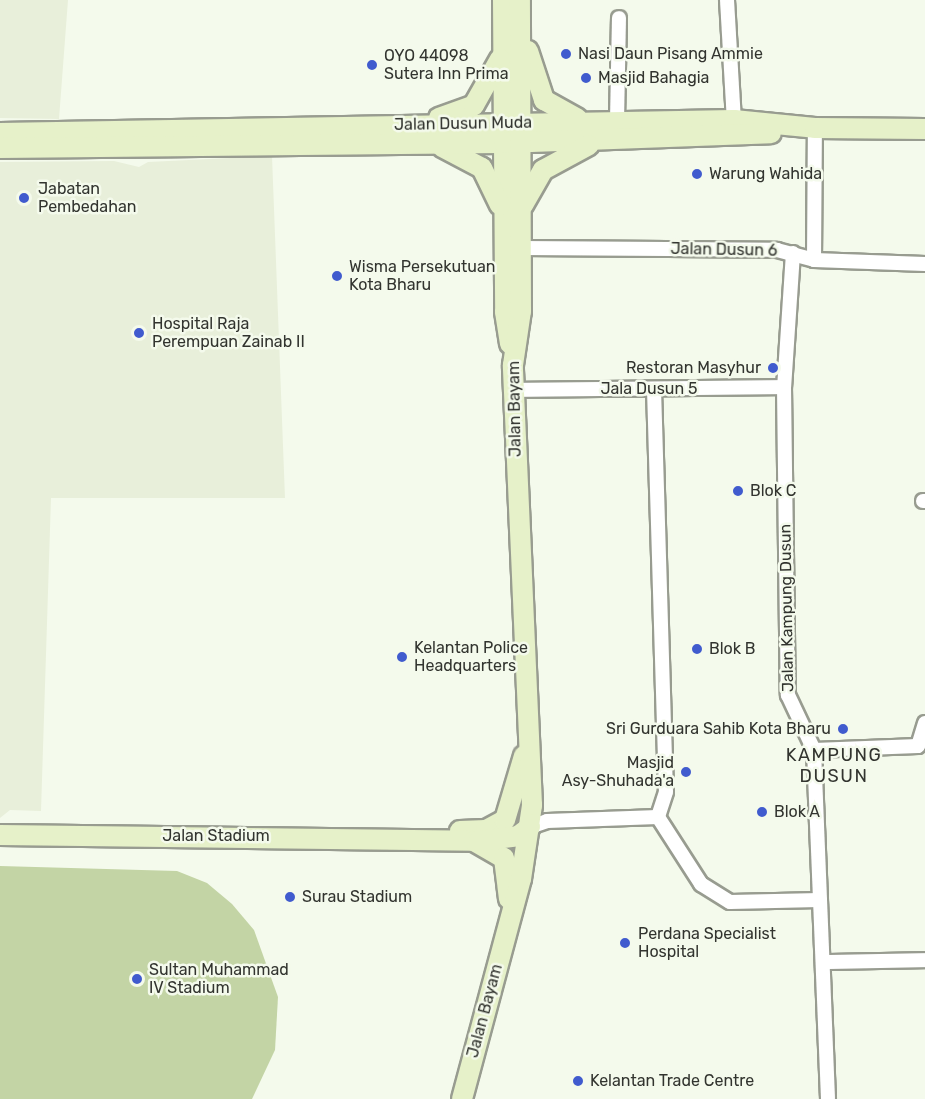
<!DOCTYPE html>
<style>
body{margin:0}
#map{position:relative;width:925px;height:1099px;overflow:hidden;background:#f4faec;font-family:Rubik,sans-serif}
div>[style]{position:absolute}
.built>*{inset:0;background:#e8efda}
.green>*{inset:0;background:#c3d4a5}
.roads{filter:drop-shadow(2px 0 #989c90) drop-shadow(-2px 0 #989c90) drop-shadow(0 2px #989c90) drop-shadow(0 -2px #989c90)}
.street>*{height:14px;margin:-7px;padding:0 7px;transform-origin:7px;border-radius:7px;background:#fff}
.secondary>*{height:20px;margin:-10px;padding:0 10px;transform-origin:10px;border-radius:10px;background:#e6f1c9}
.dots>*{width:16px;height:16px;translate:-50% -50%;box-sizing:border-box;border:3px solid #f4faec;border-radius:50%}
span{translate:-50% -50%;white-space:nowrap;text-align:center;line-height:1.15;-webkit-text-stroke:5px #f4faec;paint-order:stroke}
.poi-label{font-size:16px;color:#32342f}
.left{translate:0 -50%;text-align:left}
.right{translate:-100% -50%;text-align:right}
.street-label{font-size:16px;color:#32342f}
.neighbourhood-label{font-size:18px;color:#32342f;letter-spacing:1.5px}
</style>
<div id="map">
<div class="built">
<div style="clip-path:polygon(0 0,68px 0,59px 119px,0 118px)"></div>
<div style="clip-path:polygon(272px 156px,285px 498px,51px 498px,41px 811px,10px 810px,0 818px,0 162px,114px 161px,139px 167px,148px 162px)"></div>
</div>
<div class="green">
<div style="clip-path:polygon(0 866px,177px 871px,207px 883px,232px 904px,254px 930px,278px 997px,275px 1050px,252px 1099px,0 1099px)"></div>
</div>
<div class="roads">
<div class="street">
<div style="left:727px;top:0;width:120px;rotate:86.7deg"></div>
<div style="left:617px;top:121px;width:103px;rotate:-88.9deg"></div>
<div style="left:521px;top:248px;width:256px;rotate:0.4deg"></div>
<div style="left:777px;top:250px;width:38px;rotate:15deg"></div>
<div style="left:814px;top:260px;width:111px;rotate:2.1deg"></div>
<div style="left:793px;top:253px;width:134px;rotate:93.8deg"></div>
<div style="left:784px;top:387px;width:308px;rotate:89.3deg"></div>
<div style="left:788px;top:695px;width:61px;rotate:64.7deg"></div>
<div style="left:814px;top:750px;width:349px;rotate:87.7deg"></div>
<div style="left:814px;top:260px;width:132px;rotate:-89.6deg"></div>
<div style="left:654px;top:389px;width:403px;rotate:88.3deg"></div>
<div style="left:666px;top:792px;width:26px;rotate:108deg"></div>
<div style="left:513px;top:390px;width:271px;rotate:-0.6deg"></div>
<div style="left:923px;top:501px;width:2px"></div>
<div style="left:814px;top:750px;width:104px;rotate:-2.2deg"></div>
<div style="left:918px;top:746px;width:24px;rotate:-73deg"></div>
<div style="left:530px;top:827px;width:18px;rotate:-19deg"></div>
<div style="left:547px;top:821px;width:111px;rotate:-2.1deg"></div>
<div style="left:658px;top:817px;width:80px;rotate:57.3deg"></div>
<div style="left:701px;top:884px;width:34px;rotate:32deg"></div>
<div style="left:730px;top:902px;width:90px;rotate:-1.3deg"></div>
<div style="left:823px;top:962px;width:102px;rotate:-1.1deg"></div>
</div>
<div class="secondary">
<div style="left:503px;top:0;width:312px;rotate:89.6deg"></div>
<div style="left:505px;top:312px;width:32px;rotate:81deg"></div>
<div style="left:528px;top:51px;width:52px;rotate:71.9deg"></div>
<div style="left:544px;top:100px;width:38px;rotate:29deg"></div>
<div style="left:439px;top:118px;width:37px;rotate:-20deg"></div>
<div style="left:474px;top:105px;width:53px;rotate:-60.5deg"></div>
<div style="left:0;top:133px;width:734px;rotate:-1.01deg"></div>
<div style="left:734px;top:120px;width:81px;rotate:5.6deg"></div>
<div style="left:815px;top:128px;width:110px;rotate:0.5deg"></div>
<div style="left:442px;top:147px;width:45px;rotate:27.7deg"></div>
<div style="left:482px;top:168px;width:41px;rotate:64.1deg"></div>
<div style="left:0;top:148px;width:504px;rotate:-0.57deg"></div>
<div style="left:504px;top:143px;width:267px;rotate:-2.1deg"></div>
<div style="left:523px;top:205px;width:40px;rotate:-60.3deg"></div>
<div style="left:543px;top:170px;width:52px;rotate:-28.5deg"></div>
<div style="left:460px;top:831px;width:26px;rotate:-2deg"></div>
<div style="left:486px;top:830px;width:21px;rotate:-28deg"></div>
<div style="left:505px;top:820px;width:67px;rotate:-73.5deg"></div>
<div style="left:0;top:835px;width:474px;rotate:0.7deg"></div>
<div style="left:474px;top:841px;width:34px;rotate:30deg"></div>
<div style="left:504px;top:858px;width:41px;rotate:83deg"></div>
<div style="left:479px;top:841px;width:39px;rotate:-7deg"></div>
<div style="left:518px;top:836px;width:15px;rotate:-37deg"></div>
<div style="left:462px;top:1099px;width:228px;rotate:-75deg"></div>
<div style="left:521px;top:879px;width:75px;rotate:-81.5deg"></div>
<div style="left:532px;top:805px;width:440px;rotate:-92.5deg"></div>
<div style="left:513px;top:365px;width:55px;rotate:-81.6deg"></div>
<div style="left:521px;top:311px;width:311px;rotate:-90.2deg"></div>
</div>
</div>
<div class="dots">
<div style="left:566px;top:54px;background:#405bce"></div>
<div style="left:372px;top:65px;background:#405bce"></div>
<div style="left:586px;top:78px;background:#405bce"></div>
<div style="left:697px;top:174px;background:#405bce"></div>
<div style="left:24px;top:198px;background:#405bce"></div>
<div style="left:337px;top:276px;background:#405bce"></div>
<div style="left:139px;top:333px;background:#405bce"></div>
<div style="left:773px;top:368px;background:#405bce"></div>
<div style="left:738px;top:491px;background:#405bce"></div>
<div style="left:697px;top:649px;background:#405bce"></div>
<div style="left:402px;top:657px;background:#405bce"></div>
<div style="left:843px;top:729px;background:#405bce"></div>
<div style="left:686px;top:772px;background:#405bce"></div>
<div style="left:762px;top:812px;background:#405bce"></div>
<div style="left:290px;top:897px;background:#405bce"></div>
<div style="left:625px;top:943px;background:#405bce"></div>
<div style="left:137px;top:979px;background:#405bce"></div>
<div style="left:578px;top:1081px;background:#405bce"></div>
</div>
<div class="poi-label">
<span class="left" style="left:578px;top:54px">Nasi Daun Pisang Ammie</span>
<span class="left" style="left:384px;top:65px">OYO 44098<br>Sutera Inn Prima</span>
<span class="left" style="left:598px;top:78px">Masjid Bahagia</span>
<span class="left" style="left:709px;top:174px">Warung Wahida</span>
<span class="left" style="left:38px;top:198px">Jabatan<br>Pembedahan</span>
<span class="left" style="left:349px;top:276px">Wisma Persekutuan<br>Kota Bharu</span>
<span class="left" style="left:152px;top:333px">Hospital Raja<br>Perempuan Zainab II</span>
<span class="right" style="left:761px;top:368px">Restoran Masyhur</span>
<span class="left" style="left:750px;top:491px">Blok C</span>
<span class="left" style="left:414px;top:657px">Kelantan Police<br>Headquarters</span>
<span class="left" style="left:709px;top:649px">Blok B</span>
<span class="right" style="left:831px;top:729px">Sri Gurduara Sahib Kota Bharu</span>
<span class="right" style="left:674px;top:772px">Masjid<br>Asy-Shuhada'a</span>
<span class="left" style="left:774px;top:812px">Blok A</span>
<span class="left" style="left:302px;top:897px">Surau Stadium</span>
<span class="left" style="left:638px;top:943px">Perdana Specialist<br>Hospital</span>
<span class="left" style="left:149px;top:979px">Sultan Muhammad<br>IV Stadium</span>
<span class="left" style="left:590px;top:1081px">Kelantan Trade Centre</span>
</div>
<div class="street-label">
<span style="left:463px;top:124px;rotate:-1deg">Jalan Dusun Muda</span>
<span style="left:724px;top:250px;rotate:1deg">Jalan Dusun 6</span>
<span style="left:649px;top:389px">Jala Dusun 5</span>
<span style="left:515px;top:409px;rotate:-91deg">Jalan Bayam</span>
<span style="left:787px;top:608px;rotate:-91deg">Jalan Kampung Dusun</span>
<span style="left:216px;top:836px">Jalan Stadium</span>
<span style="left:485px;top:1011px;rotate:-75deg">Jalan Bayam</span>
</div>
<div class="neighbourhood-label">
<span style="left:834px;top:766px">KAMPUNG<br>DUSUN</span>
</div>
</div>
